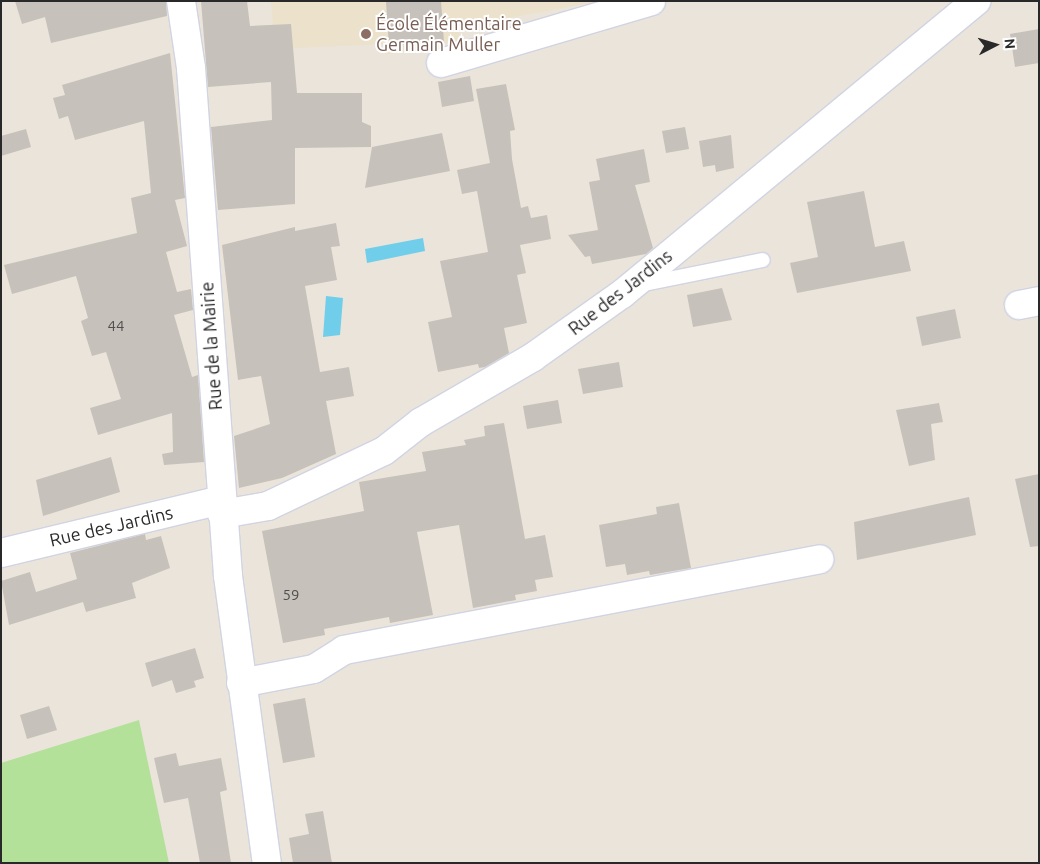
<!DOCTYPE html>
<meta charset="utf-8">
<style>
body{margin:0}
#map{position:relative;width:1040px;height:864px;overflow:hidden;background:#ebe4db;font-family:Ubuntu,sans-serif}
div>[style]{position:absolute}
.education>*{inset:0;background:#ece1cb}
.green>*{inset:0;background:#b3e199}
.water>*{inset:0;background:#70ceeb}
.building>*{inset:0;background:#c6c1bb}
.roads{filter:drop-shadow(1px 0 #d0d4e2) drop-shadow(-1px 0 #d0d4e2) drop-shadow(0 1px #d0d4e2) drop-shadow(0 -1px #d0d4e2)}
.lane>*{height:14px;margin:-7px;padding:0 7px;transform-origin:7px;border-radius:7px;background:#fff}
.street>*{height:28px;margin:-14px;padding:0 14px;transform-origin:14px;border-radius:14px;background:#fff}
.secondary>*{height:28px;margin:-14px;padding:0 14px;transform-origin:14px;border-radius:14px;background:#fff}
.dots>*{width:14px;height:14px;translate:-50% -50%;box-sizing:border-box;border:2px solid #fff;border-radius:50%}
span{translate:-50% -50%;white-space:nowrap;text-align:center;line-height:1.15;-webkit-text-stroke:4px #fff;paint-order:stroke}
.number-label{font-size:15px;color:#504f4e}
.number-label span{-webkit-text-stroke-width:0}
.education-label{font-size:18px;color:#785e54}
.left{translate:0 -50%;text-align:left}
.street-label{font-size:18px;color:#292929}
.frame{position:absolute;inset:0;border:2px solid #292929;pointer-events:none}
.north{position:absolute;left:970px;top:20px;width:50px;height:50px;-webkit-text-stroke:4px #fff;paint-order:stroke;rotate:85deg;font-size:14px;font-weight:700;line-height:20px;text-align:center;color:#292929}
.north::after{content:'';display:block;margin:auto;width:18px;height:22px;background:#292929;clip-path:polygon(50% 0,100% 100%,50% 72%,0 100%)}
</style>
<div id="map">
<div class="education">
<div style="clip-path:polygon(271px 1px,602px 1px,458px 27px,461px 40px,385px 55px,384px 44px,275px 49px)"></div>
</div>
<div class="green">
<div style="clip-path:polygon(139px 720px,169px 863px,1px 863px,1px 763px)"></div>
</div>
<div class="water">
<div style="clip-path:polygon(423px 238px,425px 251px,367px 263px,365px 249px)"></div>
<div style="clip-path:polygon(326px 296px,343px 298px,340px 335px,323px 337px)"></div>
</div>
<div class="building">
<div style="clip-path:polygon(15px 1px,166px 1px,167px 16px,51px 43px,45px 17px,22px 24px)"></div>
<div style="clip-path:polygon(201px 1px,247px 1px,250px 26px,291px 24px,297px 93px,362px 93px,362px 122px,371px 126px,371px 147px,295px 148px,295px 204px,218px 210px,211px 127px,272px 120px,271px 82px,208px 87px)"></div>
<div style="clip-path:polygon(441px 1px,444px 42px,389px 46px,386px 2px)"></div>
<div style="clip-path:polygon(1039px 29px,1039px 63px,1015px 67px,1010px 34px)"></div>
<div style="clip-path:polygon(170px 53px,185px 198px,175px 200px,187px 246px,166px 252px,177px 292px,191px 289px,193px 310px,174px 315px,192px 377px,198px 375px,204px 462px,164px 465px,162px 454px,173px 452px,172px 413px,98px 435px,90px 408px,121px 399px,106px 352px,92px 356px,81px 321px,88px 318px,76px 276px,12px 294px,4px 265px,137px 233px,131px 198px,151px 193px,144px 121px,75px 140px,68px 116px,59px 119px,53px 98px,65px 95px,62px 85px)"></div>
<div style="clip-path:polygon(470px 76px,474px 101px,442px 107px,438px 82px)"></div>
<div style="clip-path:polygon(506px 84px,515px 130px,510px 131px,512px 159px,521px 208px,528px 206px,531px 218px,547px 215px,551px 239px,520px 245px,526px 273px,517px 275px,527px 323px,504px 328px,509px 353px,485px 367px,479px 368px,478px 364px,438px 372px,428px 322px,452px 317px,440px 261px,488px 252px,477px 191px,462px 194px,457px 170px,490px 163px,476px 89px)"></div>
<div style="clip-path:polygon(685px 127px,689px 149px,666px 153px,662px 131px)"></div>
<div style="clip-path:polygon(26px 129px,31px 147px,1px 156px,1px 136px)"></div>
<div style="clip-path:polygon(442px 133px,450px 171px,365px 188px,372px 147px)"></div>
<div style="clip-path:polygon(731px 135px,734px 168px,716px 172px,715px 165px,703px 167px,699px 141px)"></div>
<div style="clip-path:polygon(644px 149px,650px 182px,635px 185px,653px 248px,646px 254px,592px 264px,590px 256px,585px 257px,568px 235px,598px 230px,589px 182px,600px 180px,596px 159px)"></div>
<div style="clip-path:polygon(864px 191px,875px 247px,904px 241px,911px 271px,797px 293px,790px 263px,818px 257px,807px 202px)"></div>
<div style="clip-path:polygon(336px 223px,340px 246px,331px 247px,337px 280px,305px 286px,320px 372px,349px 367px,354px 396px,326px 401px,336px 454px,282px 478px,239px 488px,234px 436px,270px 424px,261px 376px,238px 380px,222px 245px,295px 227px,295px 231px)"></div>
<div style="clip-path:polygon(722px 288px,732px 320px,693px 327px,687px 295px)"></div>
<div style="clip-path:polygon(955px 309px,961px 338px,922px 346px,916px 317px)"></div>
<div style="clip-path:polygon(619px 362px,623px 387px,583px 394px,578px 369px)"></div>
<div style="clip-path:polygon(558px 400px,562px 423px,527px 429px,523px 406px)"></div>
<div style="clip-path:polygon(939px 403px,943px 422px,931px 424px,935px 460px,909px 466px,896px 410px)"></div>
<div style="clip-path:polygon(504px 423px,525px 539px,545px 535px,553px 577px,535px 580px,537px 591px,515px 595px,516px 600px,473px 608px,459px 525px,417px 532px,433px 615px,390px 623px,389px 617px,324px 629px,325px 635px,283px 643px,262px 531px,364px 511px,359px 482px,426px 471px,422px 452px,466px 445px,464px 440px,485px 436px,484px 426px)"></div>
<div style="clip-path:polygon(111px 457px,120px 492px,43px 516px,36px 480px)"></div>
<div style="clip-path:polygon(1039px 474px,1039px 546px,1030px 547px,1015px 479px)"></div>
<div style="clip-path:polygon(969px 497px,976px 535px,857px 560px,854px 522px)"></div>
<div style="clip-path:polygon(679px 503px,691px 568px,650px 575px,649px 571px,627px 575px,625px 564px,606px 567px,599px 525px,657px 514px,656px 507px)"></div>
<div style="clip-path:polygon(145px 534px,146px 540px,161px 536px,170px 568px,132px 583px,136px 598px,86px 612px,83px 602px,9px 625px,1px 581px,30px 572px,36px 592px,77px 579px,70px 553px)"></div>
<div style="clip-path:polygon(195px 648px,204px 678px,194px 681px,196px 687px,176px 693px,172px 680px,152px 687px,145px 663px)"></div>
<div style="clip-path:polygon(305px 698px,315px 757px,283px 763px,273px 704px)"></div>
<div style="clip-path:polygon(49px 706px,57px 730px,27px 739px,20px 715px)"></div>
<div style="clip-path:polygon(176px 753px,179px 766px,221px 758px,227px 790px,220px 792px,231px 863px,200px 863px,188px 798px,164px 803px,154px 758px)"></div>
<div style="clip-path:polygon(323px 811px,332px 863px,293px 863px,289px 838px,309px 834px,305px 814px)"></div>
</div>
<div class="roads">
<div class="lane">
<div style="left:644px;top:284px;width:121px;rotate:-11.4deg"></div>
</div>
<div class="street">
<div style="left:441px;top:63px;width:219px;rotate:-16.4deg"></div>
<div style="left:1019px;top:305px;width:20px;rotate:-11deg"></div>
<div style="left:222px;top:514px;width:47px;rotate:-9.9deg"></div>
<div style="left:268px;top:506px;width:128px;rotate:-25.4deg"></div>
<div style="left:384px;top:451px;width:47px;rotate:-38.1deg"></div>
<div style="left:421px;top:422px;width:129px;rotate:-30.1deg"></div>
<div style="left:533px;top:357px;width:109px;rotate:-35.3deg"></div>
<div style="left:622px;top:294px;width:460px;rotate:-39.6deg"></div>
<div style="left:1px;top:553px;width:226px;rotate:-13.5deg"></div>
<div style="left:241px;top:683px;width:74px;rotate:-10.9deg"></div>
<div style="left:314px;top:669px;width:36px;rotate:-32deg"></div>
<div style="left:344px;top:650px;width:484px;rotate:-10.8deg"></div>
</div>
<div class="secondary">
<div style="left:181px;top:1px;width:68px;rotate:81.5deg"></div>
<div style="left:191px;top:68px;width:509px;rotate:85.83deg"></div>
<div style="left:228px;top:576px;width:290px;rotate:82.3deg"></div>
</div>
</div>
<div class="dots">
<div style="left:366px;top:34px;background:#8d6e63"></div>
</div>
<div class="number-label">
<span style="left:116px;top:326px">44</span>
<span style="left:291px;top:595px">59</span>
</div>
<div class="education-label">
<span class="left" style="left:376px;top:34px">École Élémentaire<br>Germain Muller</span>
</div>
<div class="street-label">
<span style="left:620px;top:292px;rotate:-38deg">Rue des Jardins</span>
<span style="left:211px;top:346px;rotate:-94deg">Rue de la Mairie</span>
<span style="left:111px;top:526px;rotate:-13deg">Rue des Jardins</span>
</div>
<div class="frame"></div>
<div class="north">N</div>
</div>
